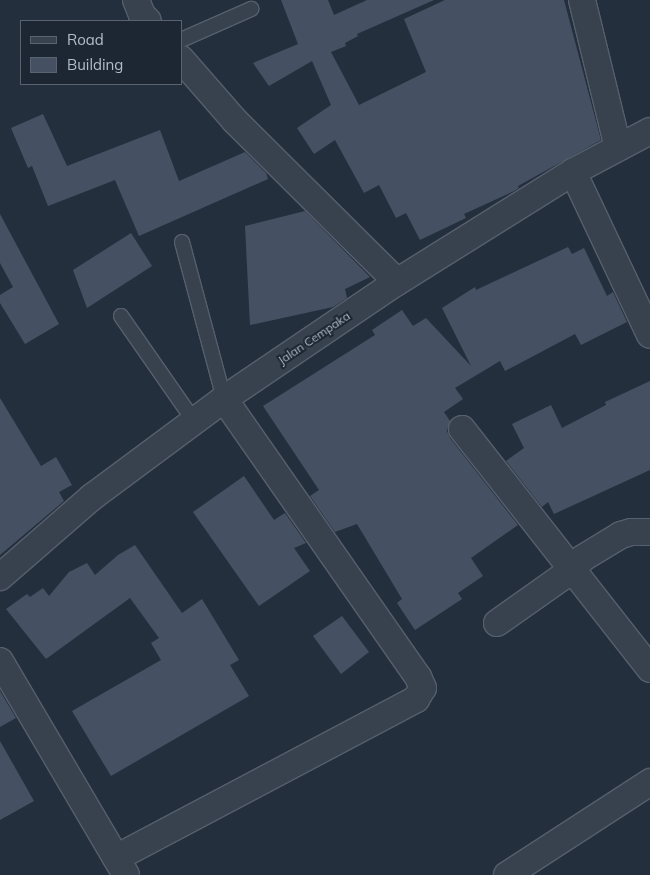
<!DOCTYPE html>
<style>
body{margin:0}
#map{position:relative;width:650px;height:875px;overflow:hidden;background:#242f3e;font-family:Mulish,sans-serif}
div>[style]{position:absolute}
.building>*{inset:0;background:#455162}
.roads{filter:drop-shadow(1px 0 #565f6c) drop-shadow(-1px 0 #565f6c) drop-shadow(0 1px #565f6c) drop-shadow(0 -1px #565f6c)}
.service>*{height:14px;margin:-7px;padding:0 7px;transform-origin:7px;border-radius:7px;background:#38414e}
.minor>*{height:26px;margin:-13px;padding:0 13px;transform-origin:13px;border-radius:13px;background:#38414e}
span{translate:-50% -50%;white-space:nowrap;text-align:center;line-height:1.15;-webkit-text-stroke:4px #1d2633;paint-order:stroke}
.street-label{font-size:12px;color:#b4bcc9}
.legend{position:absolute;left:20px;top:20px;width:162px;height:65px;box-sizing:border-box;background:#1d2633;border:1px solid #59626f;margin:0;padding:6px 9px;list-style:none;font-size:15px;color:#b4bcc9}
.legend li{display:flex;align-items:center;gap:10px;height:25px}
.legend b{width:25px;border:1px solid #59626f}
</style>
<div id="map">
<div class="building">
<div style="clip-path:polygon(281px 0,328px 0,334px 15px,367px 0,434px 0,357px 34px,358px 36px,345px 43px,346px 46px,331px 52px,359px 105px,426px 72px,404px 19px,445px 0,564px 0,601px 140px,518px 186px,519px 188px,512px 192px,464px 214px,466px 218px,420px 240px,406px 213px,396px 218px,379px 185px,364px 193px,335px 140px,314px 154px,297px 128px,331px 105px,312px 61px,269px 86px,253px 63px,298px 44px)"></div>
<div style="clip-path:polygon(43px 114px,67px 166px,160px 130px,179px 181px,245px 152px,266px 173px,268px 179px,139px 236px,115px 180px,48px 206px,32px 166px,28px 168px,11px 128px)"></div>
<div style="clip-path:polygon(305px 211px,370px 277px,345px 289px,347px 298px,333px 307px,250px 325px,245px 226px)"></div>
<div style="clip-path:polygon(0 214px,59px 324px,25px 344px,0 303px,0 295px,13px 287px,0 263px)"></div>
<div style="clip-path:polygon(131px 233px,152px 266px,87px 308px,73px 270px)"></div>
<div style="clip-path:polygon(568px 247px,572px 254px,584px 248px,607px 296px,613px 292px,627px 322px,581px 345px,575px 334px,505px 371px,500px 361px,455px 388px,463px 399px,444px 412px,450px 421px,447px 431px,450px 438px,518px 525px,471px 558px,483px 576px,458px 593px,462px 599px,415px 630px,397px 603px,402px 599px,357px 524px,335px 532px,310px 496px,319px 490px,263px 406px,375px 335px,372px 330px,402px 310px,413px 326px,426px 318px,471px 366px,442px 308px,475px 287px,476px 290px)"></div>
<div style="clip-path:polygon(650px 381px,650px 470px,554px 514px,548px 502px,542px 507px,506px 461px,524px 448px,512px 424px,551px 405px,562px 428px,606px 405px,605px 402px)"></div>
<div style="clip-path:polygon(0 398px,41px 466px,56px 457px,72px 485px,59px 492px,64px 501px,0 555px)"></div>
<div style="clip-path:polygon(244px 476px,274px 520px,285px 513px,306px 543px,294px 548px,310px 571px,259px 606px,193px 512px)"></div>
<div style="clip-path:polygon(135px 545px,182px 613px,202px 599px,239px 660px,230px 665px,249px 696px,111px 776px,72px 711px,161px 660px,151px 643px,159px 638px,130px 598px,46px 659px,6px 609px,27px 594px,30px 597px,43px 588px,49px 596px,69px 572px,87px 563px,95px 575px,118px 555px)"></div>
<div style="clip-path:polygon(342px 616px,369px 652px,341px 674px,313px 636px)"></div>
<div style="clip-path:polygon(0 691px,16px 718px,0 727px)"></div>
<div style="clip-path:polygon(0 741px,34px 801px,0 820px)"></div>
</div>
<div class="roads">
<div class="service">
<div style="left:181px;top:40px;width:77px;rotate:-23.9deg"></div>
<div style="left:182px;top:242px;width:163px;rotate:75deg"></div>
<div style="left:121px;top:316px;width:128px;rotate:55.2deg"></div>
</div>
<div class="minor">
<div style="left:136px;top:0;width:16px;rotate:68deg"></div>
<div style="left:142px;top:15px;width:8px;rotate:45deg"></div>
<div style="left:582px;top:0;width:152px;rotate:76.3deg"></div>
<div style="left:181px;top:59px;width:82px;rotate:48.9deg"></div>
<div style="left:235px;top:121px;width:228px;rotate:44.8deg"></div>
<div style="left:573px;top:172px;width:180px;rotate:64.7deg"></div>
<div style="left:462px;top:429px;width:305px;rotate:51.9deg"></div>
<div style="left:0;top:577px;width:122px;rotate:-41deg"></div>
<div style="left:92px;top:497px;width:164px;rotate:-36.6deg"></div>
<div style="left:224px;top:399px;width:209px;rotate:-34.1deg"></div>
<div style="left:397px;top:282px;width:208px;rotate:-32deg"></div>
<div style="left:573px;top:172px;width:87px;rotate:-28deg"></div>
<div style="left:497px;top:623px;width:80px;rotate:-35.3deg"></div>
<div style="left:562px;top:577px;width:28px;rotate:-42deg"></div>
<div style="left:583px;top:558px;width:44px;rotate:-31.2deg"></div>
<div style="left:621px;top:535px;width:10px;rotate:-17deg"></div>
<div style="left:631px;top:532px;width:19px"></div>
<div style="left:0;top:661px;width:248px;rotate:59.5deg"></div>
<div style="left:116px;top:858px;width:340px;rotate:-27.9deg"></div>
<div style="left:416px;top:699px;width:13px;rotate:-58deg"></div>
<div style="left:423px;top:688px;width:12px;rotate:-114deg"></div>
<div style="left:418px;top:677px;width:339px;rotate:-124.9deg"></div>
<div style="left:507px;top:875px;width:171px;rotate:-33deg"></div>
</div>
</div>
<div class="street-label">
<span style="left:314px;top:338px;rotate:-34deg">Jalan Cempaka</span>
</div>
<ul class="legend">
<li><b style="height:6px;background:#38414e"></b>Road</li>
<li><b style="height:14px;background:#455162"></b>Building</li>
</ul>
</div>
